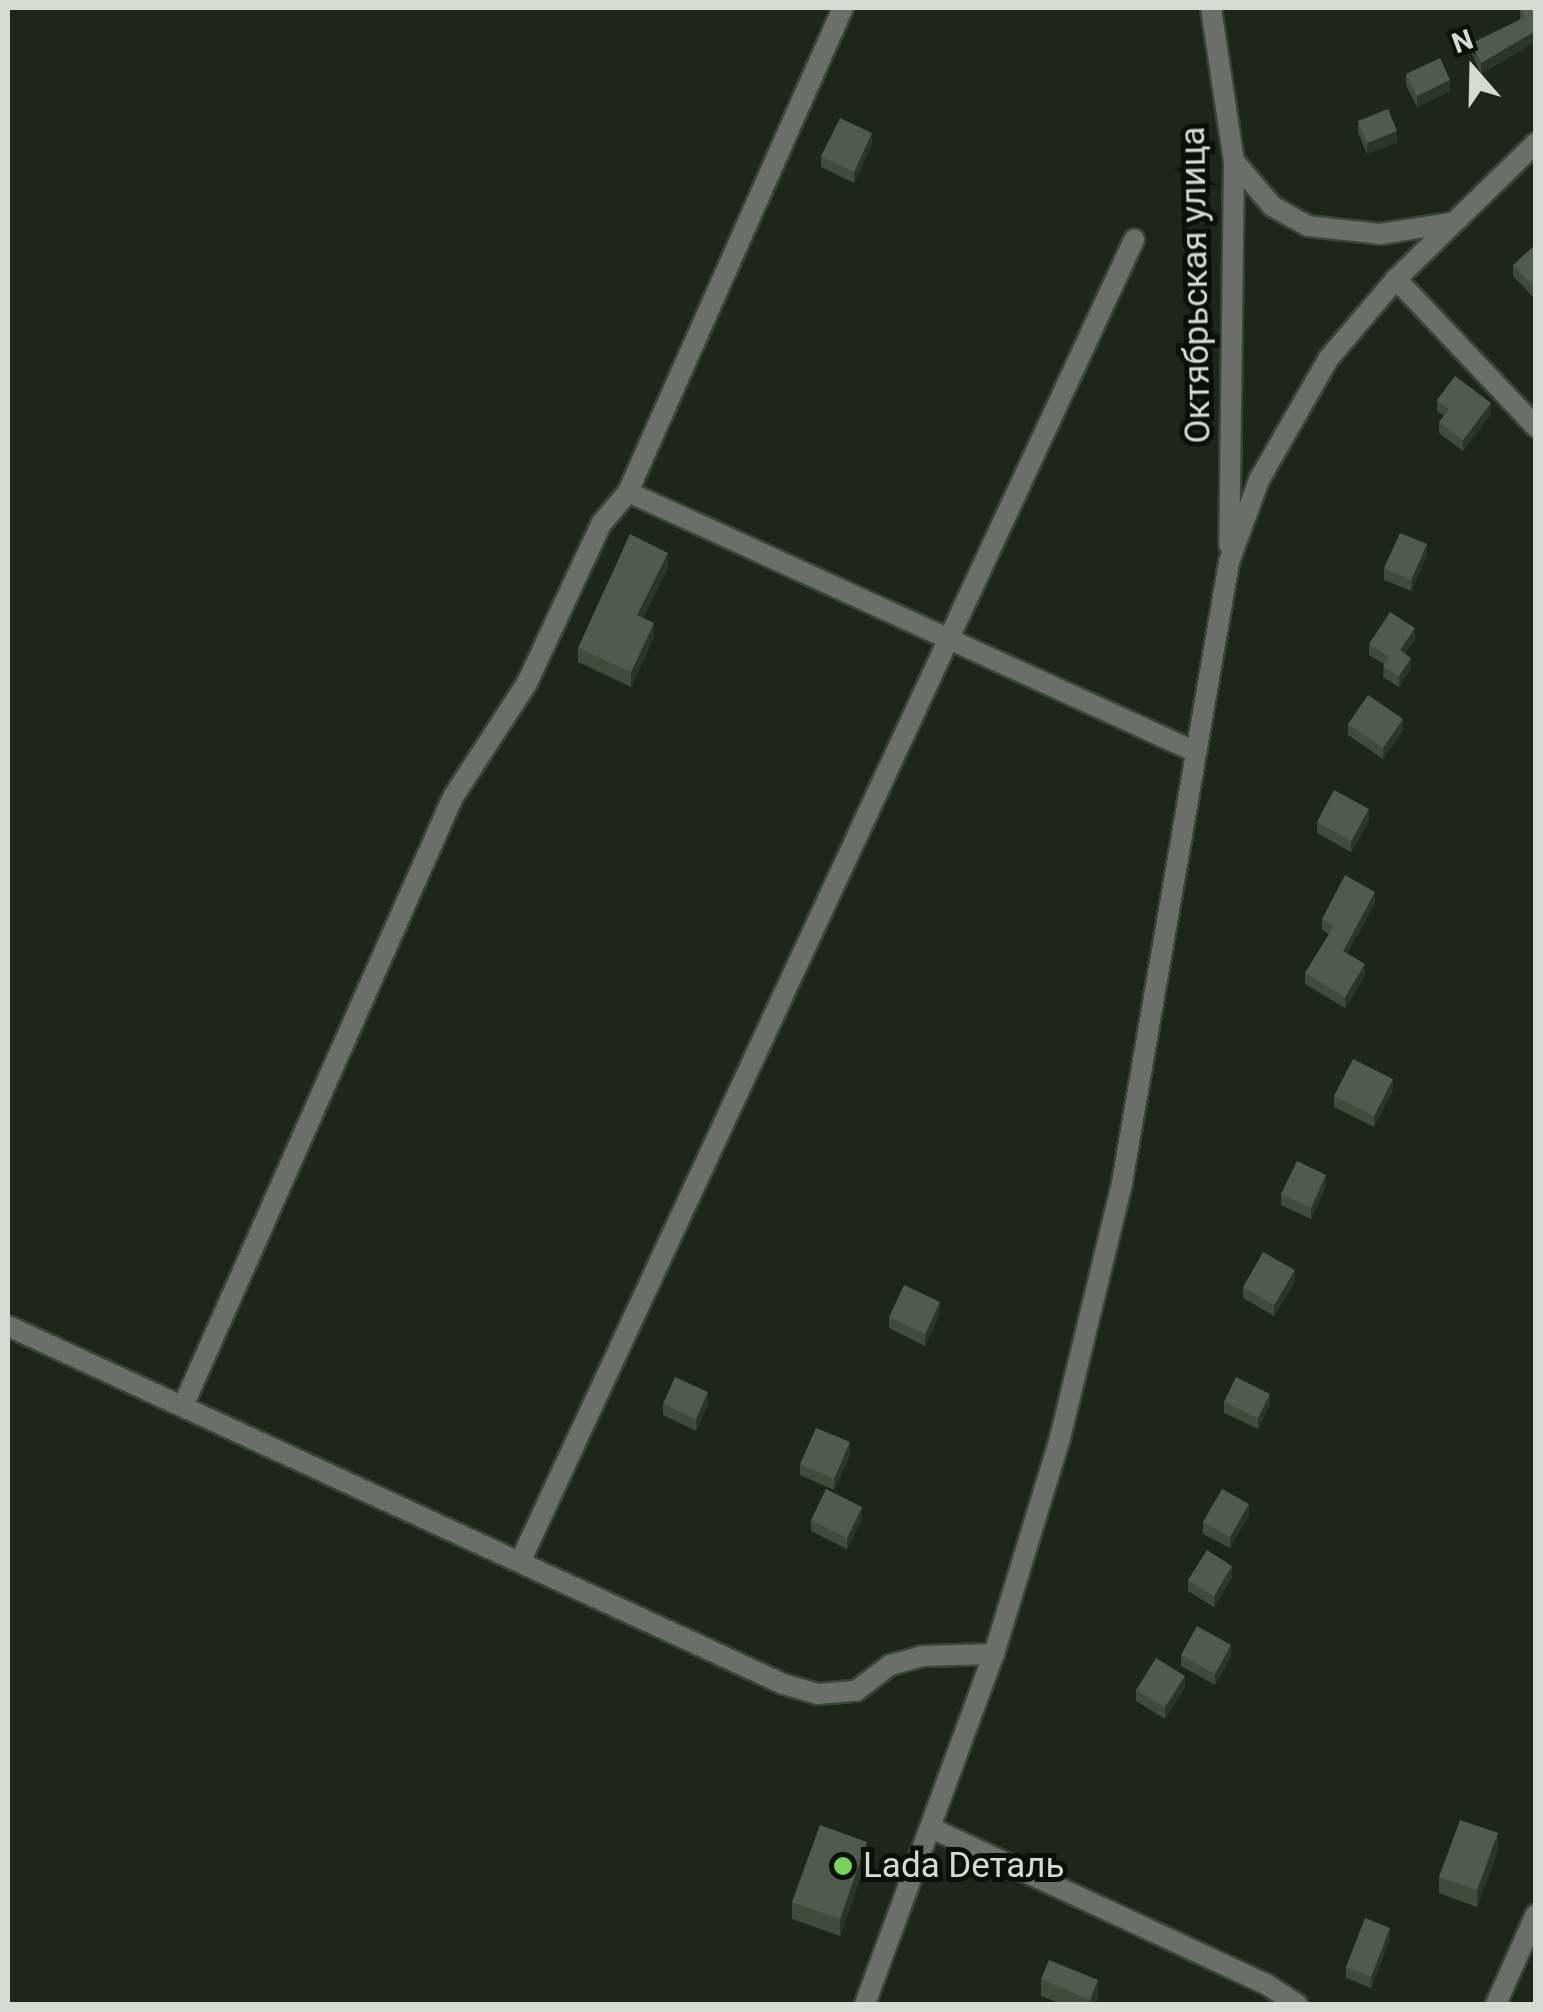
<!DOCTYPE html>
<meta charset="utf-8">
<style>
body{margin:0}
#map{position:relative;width:1543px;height:2012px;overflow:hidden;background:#1c2719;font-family:Roboto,sans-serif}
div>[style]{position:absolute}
.roads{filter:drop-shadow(2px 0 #394437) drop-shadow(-2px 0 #394437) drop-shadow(0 2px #394437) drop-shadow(0 -2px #394437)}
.minor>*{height:20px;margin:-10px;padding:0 10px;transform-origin:10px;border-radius:10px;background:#6a7068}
.tertiary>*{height:20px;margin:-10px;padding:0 10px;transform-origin:10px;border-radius:10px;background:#6a7068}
.wall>*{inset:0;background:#3f4b3b}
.shaded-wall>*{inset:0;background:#2a3627}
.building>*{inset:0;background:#4f5b4c}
.dots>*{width:28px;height:28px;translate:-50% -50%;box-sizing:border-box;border:5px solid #0a0f08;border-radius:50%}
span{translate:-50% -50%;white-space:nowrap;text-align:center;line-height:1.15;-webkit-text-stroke:10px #0a0f08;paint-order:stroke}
.street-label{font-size:35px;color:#d4dcd2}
.poi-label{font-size:35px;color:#d4dcd2}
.left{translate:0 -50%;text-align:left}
.frame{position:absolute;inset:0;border:10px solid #d4dcd2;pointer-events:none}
.north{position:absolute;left:1423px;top:20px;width:100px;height:100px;-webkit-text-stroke:8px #0a0f08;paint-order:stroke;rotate:340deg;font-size:28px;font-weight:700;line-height:40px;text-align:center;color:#d4dcd2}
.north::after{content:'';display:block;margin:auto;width:35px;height:45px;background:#d4dcd2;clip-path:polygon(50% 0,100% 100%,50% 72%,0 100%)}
</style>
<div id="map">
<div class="roads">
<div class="minor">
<div style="left:1396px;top:279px;width:204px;rotate:46.6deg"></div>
<div style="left:628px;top:492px;width:530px;rotate:-66.05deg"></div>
<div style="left:8px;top:1326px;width:854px;rotate:24.79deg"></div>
<div style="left:783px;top:1684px;width:36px;rotate:16deg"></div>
<div style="left:818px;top:1694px;width:38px;rotate:-5deg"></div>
<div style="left:856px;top:1691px;width:43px;rotate:-37.4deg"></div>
<div style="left:890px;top:1665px;width:34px;rotate:-15deg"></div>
<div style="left:923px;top:1656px;width:71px;rotate:-1.6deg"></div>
<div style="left:183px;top:1406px;width:666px;rotate:-66.09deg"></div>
<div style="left:453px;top:797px;width:136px;rotate:-57deg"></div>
<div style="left:527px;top:683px;width:175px;rotate:-65deg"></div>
<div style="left:601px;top:524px;width:42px;rotate:-49.8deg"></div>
<div style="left:628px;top:492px;width:625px;rotate:24.6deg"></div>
<div style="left:520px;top:1562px;width:1458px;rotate:-65.09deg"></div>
<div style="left:931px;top:1828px;width:370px;rotate:25deg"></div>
<div style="left:1266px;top:1984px;width:37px;rotate:33deg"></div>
<div style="left:1496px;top:2004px;width:98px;rotate:-66deg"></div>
</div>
<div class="tertiary">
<div style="left:1211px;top:8px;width:155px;rotate:81.5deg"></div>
<div style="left:1234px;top:161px;width:384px;rotate:90.7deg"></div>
<div style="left:1234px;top:161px;width:59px;rotate:49.8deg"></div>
<div style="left:1272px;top:206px;width:41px;rotate:29.1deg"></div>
<div style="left:1308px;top:226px;width:72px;rotate:6.3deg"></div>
<div style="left:1380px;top:234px;width:72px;rotate:-8.8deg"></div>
<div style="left:865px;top:2004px;width:373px;rotate:-69.8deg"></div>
<div style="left:994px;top:1654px;width:226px;rotate:-73deg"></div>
<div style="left:1060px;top:1438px;width:262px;rotate:-76.3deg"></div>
<div style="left:1122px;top:1183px;width:630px;rotate:-80.22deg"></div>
<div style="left:1229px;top:562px;width:87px;rotate:-69.9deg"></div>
<div style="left:1259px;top:480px;width:141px;rotate:-60.2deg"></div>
<div style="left:1329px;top:358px;width:104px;rotate:-49.7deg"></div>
<div style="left:1396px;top:279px;width:195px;rotate:-44.2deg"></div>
</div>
</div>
<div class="wall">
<div style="clip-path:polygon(1520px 8px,1536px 8px,1481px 74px,1472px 54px,1472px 43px,1520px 20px)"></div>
<div style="clip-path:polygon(1406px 74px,1450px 91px,1417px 107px,1406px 85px)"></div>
<div style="clip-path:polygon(1358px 121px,1397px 142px,1367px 154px,1358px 132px)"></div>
<div style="clip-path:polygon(872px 144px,854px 183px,821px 167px,821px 156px)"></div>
<div style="clip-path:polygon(1536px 244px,1536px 300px,1513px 276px,1513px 265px)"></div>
<div style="clip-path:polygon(1437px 400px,1491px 414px,1463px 451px,1439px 433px,1439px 422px,1444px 416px,1437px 411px)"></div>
<div style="clip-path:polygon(1427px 555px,1411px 591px,1384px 580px,1384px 568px)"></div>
<div style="clip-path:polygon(668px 568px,643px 618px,654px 637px,631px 687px,578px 662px,578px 648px)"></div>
<div style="clip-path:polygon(1415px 639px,1405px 653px,1411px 669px,1399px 687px,1383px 677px,1384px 664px,1369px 655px,1369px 644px)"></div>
<div style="clip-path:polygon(1348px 724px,1403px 730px,1383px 759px,1348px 735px)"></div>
<div style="clip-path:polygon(1369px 820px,1351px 852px,1317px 833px,1317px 822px)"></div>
<div style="clip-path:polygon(1375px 903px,1347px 954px,1365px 975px,1345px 1008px,1305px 984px,1305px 973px,1329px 934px,1322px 930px,1322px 919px)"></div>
<div style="clip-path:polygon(1393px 1090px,1374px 1127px,1334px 1107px,1334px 1096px)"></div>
<div style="clip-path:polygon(1326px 1186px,1311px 1219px,1281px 1205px,1281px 1194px)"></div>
<div style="clip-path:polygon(1295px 1281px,1274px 1316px,1243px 1298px,1243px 1287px)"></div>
<div style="clip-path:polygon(940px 1313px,925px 1346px,889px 1328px,889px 1317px)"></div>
<div style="clip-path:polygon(1224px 1402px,1270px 1405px,1258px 1429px,1224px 1413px)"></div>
<div style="clip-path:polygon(708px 1403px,696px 1431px,663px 1415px,663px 1404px)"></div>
<div style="clip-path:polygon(850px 1454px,834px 1490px,800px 1475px,800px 1464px)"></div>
<div style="clip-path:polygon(1249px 1515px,1230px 1548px,1203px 1534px,1203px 1522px)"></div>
<div style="clip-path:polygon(862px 1518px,847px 1549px,811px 1531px,811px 1520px)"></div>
<div style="clip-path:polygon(1232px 1577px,1214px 1607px,1188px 1591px,1188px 1580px)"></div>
<div style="clip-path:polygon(1181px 1655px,1231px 1656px,1215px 1685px,1181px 1666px)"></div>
<div style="clip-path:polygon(1185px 1687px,1165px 1719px,1136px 1701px,1136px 1690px)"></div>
<div style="clip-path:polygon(1498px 1850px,1477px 1907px,1439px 1893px,1439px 1877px)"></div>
<div style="clip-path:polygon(867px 1859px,840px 1936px,792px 1919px,792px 1902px)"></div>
<div style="clip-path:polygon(1390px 1939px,1371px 1988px,1346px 1978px,1346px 1967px)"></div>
<div style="clip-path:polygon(1041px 1979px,1098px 1997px,1095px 2004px,1062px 2004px,1041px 1996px)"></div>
</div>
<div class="shaded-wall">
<div style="clip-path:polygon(1536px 31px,1536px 42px,1481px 74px,1481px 63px)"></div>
<div style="clip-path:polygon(1450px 80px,1450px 91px,1417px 107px,1417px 96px)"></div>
<div style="clip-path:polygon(1397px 131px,1397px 142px,1367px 154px,1367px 143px)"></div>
<div style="clip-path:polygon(872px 133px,872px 144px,854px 183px,854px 172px)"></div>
<div style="clip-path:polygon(1491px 403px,1491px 414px,1463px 451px,1463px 440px)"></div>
<div style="clip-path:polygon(1427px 544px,1427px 555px,1411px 591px,1411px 580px)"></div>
<div style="clip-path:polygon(668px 553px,668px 568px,637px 629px,637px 615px)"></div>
<div style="clip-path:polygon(654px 623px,654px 637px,631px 687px,631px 672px)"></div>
<div style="clip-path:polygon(1415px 628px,1415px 639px,1400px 661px,1400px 650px)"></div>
<div style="clip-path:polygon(1411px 658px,1411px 669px,1399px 687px,1399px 676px)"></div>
<div style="clip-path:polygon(1403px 719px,1403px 730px,1383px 759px,1383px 748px)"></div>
<div style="clip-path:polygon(1369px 809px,1369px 820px,1351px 852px,1351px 841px)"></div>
<div style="clip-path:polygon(1375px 892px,1375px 903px,1343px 962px,1343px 951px)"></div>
<div style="clip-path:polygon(1365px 964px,1365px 975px,1345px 1008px,1345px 997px)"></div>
<div style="clip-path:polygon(1393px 1079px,1393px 1090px,1374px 1127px,1374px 1116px)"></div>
<div style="clip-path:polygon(1326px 1175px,1326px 1186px,1311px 1219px,1311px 1208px)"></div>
<div style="clip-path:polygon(1295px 1270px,1295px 1281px,1274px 1316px,1274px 1305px)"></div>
<div style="clip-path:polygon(940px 1302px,940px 1313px,925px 1346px,925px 1334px)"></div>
<div style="clip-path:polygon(708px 1392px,708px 1403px,696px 1431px,696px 1419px)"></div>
<div style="clip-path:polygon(1270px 1394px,1270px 1405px,1258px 1429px,1258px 1418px)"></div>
<div style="clip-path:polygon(850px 1442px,850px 1454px,834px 1490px,834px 1479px)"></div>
<div style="clip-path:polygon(1249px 1504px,1249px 1515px,1230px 1548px,1230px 1537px)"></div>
<div style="clip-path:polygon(862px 1507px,862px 1518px,847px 1549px,847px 1538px)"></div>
<div style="clip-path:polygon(1232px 1566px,1232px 1577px,1214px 1607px,1214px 1596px)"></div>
<div style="clip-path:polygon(1231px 1645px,1231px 1656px,1215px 1685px,1215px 1674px)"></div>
<div style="clip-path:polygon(1185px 1676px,1185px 1687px,1165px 1719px,1165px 1707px)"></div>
<div style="clip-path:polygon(1498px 1833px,1498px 1850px,1477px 1907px,1477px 1890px)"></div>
<div style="clip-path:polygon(867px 1842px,867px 1859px,840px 1936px,840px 1919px)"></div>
<div style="clip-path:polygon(1390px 1928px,1390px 1939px,1371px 1988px,1371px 1977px)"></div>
<div style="clip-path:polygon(1098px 1980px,1098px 1997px,1095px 2004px,1090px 2004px,1090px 2000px)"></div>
</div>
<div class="building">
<div style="clip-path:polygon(1520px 8px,1536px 8px,1536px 31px,1481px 63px,1472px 43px,1525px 17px)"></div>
<div style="clip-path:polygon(1440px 58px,1450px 80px,1417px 96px,1406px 74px)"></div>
<div style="clip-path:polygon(1388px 109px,1397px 131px,1367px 143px,1358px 121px)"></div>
<div style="clip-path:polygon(840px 118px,872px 133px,854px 172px,821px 156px)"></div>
<div style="clip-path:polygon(1536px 244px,1536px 289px,1513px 265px)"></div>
<div style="clip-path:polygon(1455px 376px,1491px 403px,1463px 440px,1439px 422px,1449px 409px,1437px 400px)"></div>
<div style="clip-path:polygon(1400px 533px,1427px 544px,1411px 580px,1384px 568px)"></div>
<div style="clip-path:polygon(630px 534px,668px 553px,637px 615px,654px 623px,631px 672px,578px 648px)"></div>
<div style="clip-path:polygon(1390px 612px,1415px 628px,1400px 650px,1411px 658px,1399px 676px,1383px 666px,1389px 657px,1369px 644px)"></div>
<div style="clip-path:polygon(1368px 695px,1403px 719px,1383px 748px,1348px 724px)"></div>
<div style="clip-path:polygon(1334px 790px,1369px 809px,1351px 841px,1317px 822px)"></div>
<div style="clip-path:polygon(1345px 875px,1375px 892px,1343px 951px,1365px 964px,1345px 997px,1305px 973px,1334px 926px,1322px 919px)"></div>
<div style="clip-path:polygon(1353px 1059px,1393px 1079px,1374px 1116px,1334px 1096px)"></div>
<div style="clip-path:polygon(1297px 1161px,1326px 1175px,1311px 1208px,1281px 1194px)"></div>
<div style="clip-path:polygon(1263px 1252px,1295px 1270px,1274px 1305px,1243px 1287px)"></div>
<div style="clip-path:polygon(904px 1285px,940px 1302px,925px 1334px,889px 1317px)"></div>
<div style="clip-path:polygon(675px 1377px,708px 1392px,696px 1419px,663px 1404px)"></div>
<div style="clip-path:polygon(1236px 1377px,1270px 1394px,1258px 1418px,1224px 1402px)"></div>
<div style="clip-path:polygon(816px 1428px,850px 1442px,834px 1479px,800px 1464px)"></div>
<div style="clip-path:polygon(826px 1489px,862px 1507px,847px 1538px,811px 1520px)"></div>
<div style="clip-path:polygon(1222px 1489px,1249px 1504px,1230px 1537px,1203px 1522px)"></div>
<div style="clip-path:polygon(1207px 1550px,1232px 1566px,1214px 1596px,1188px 1580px)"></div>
<div style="clip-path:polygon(1197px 1626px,1231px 1645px,1215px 1674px,1181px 1655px)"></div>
<div style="clip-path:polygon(1156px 1658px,1185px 1676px,1165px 1707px,1136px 1690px)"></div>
<div style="clip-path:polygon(1460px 1820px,1498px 1833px,1477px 1890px,1439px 1877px)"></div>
<div style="clip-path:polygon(820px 1825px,867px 1842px,840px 1919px,792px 1902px)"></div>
<div style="clip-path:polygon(1365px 1918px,1390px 1928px,1371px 1977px,1346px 1967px)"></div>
<div style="clip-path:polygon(1049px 1960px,1098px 1980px,1090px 2000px,1041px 1979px)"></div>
</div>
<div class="dots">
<div style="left:843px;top:1866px;background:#77d259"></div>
</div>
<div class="street-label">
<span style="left:1196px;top:285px;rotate:-91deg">Октябрьская улица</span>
</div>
<div class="poi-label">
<span class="left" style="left:863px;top:1866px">Lada Dеталь</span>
</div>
<div class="frame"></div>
<div class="north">N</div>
</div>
